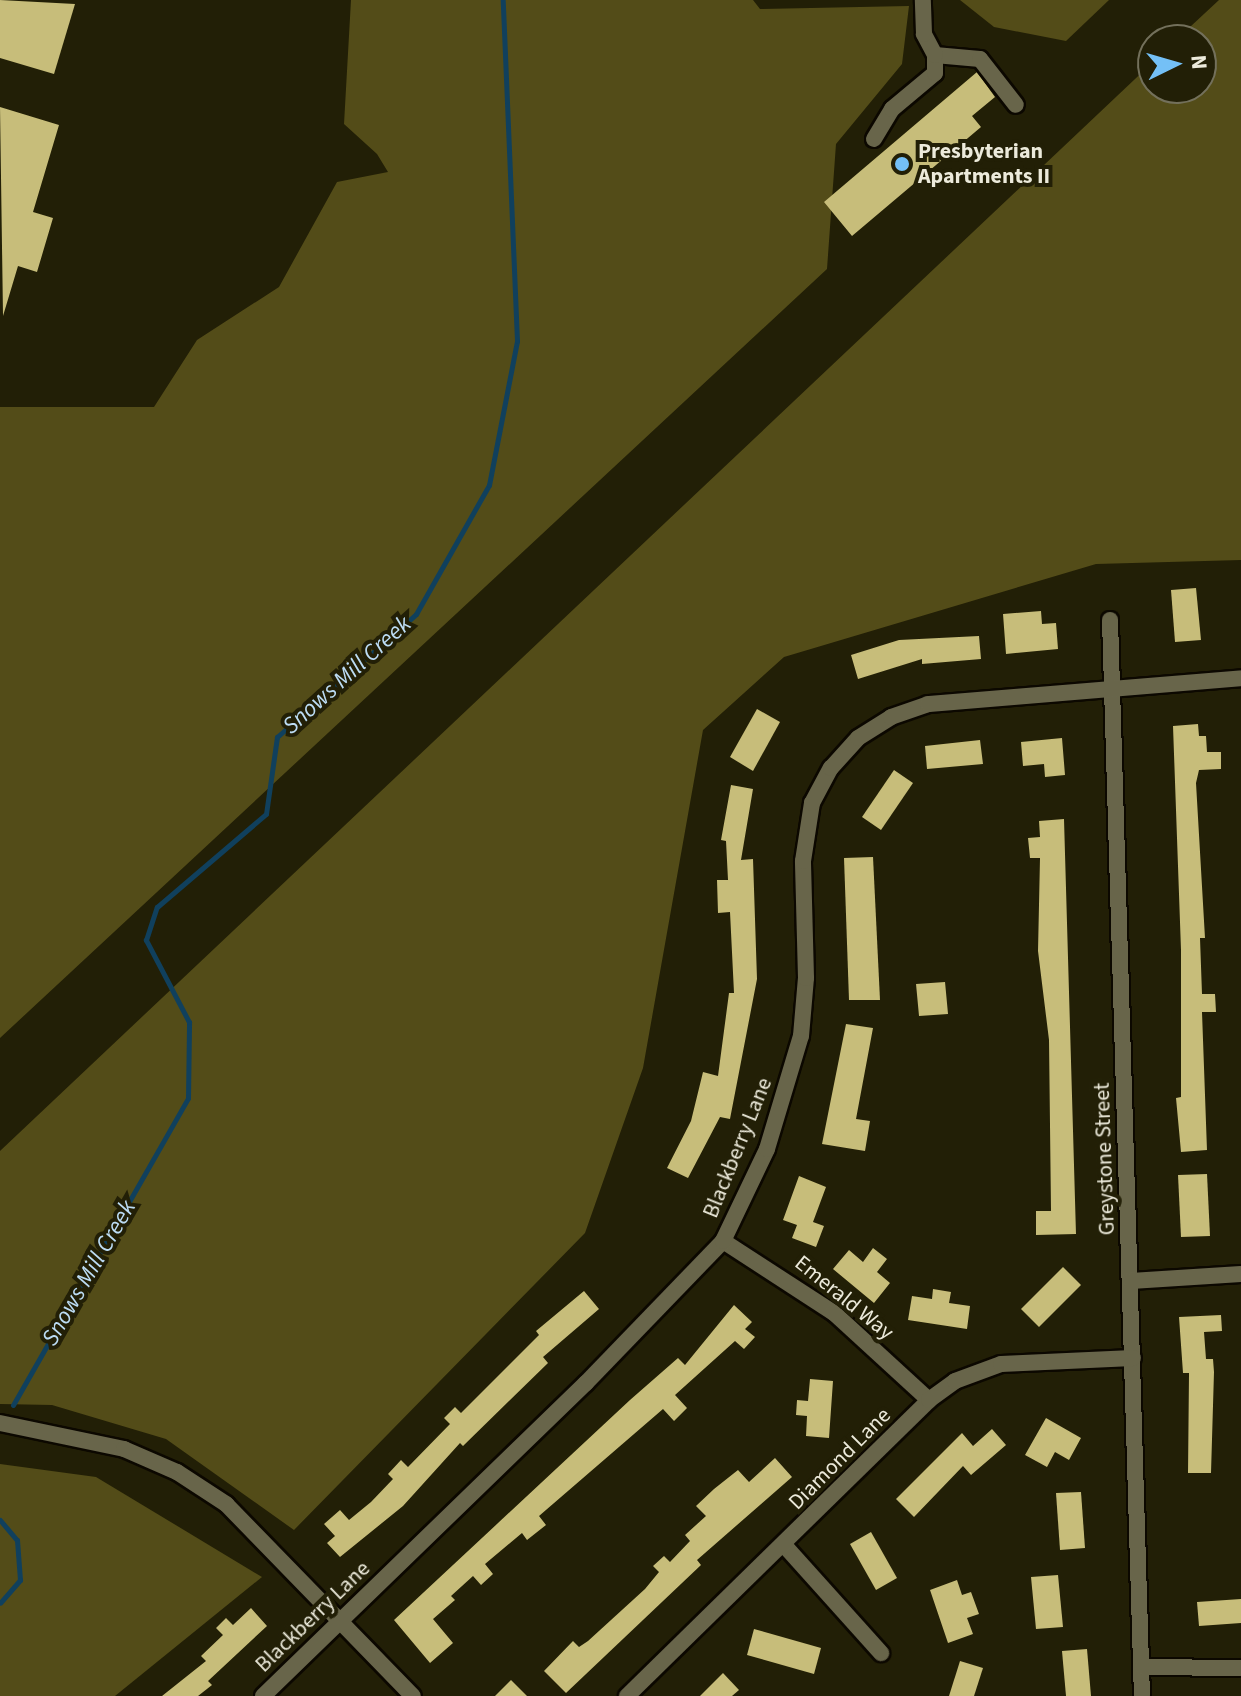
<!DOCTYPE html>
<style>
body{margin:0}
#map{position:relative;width:1241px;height:1696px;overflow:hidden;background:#221f06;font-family:"Source Sans 3",sans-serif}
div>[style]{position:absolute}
.forest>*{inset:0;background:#534c18}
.stream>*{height:5px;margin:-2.5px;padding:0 2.5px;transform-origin:2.5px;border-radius:2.5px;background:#10405d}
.building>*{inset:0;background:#c7bd7a}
.roads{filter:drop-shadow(2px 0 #0c0800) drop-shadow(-2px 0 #0c0800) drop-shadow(0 2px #0c0800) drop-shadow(0 -2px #0c0800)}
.minor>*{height:16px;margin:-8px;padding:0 8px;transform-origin:8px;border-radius:8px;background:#68654a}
.dots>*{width:22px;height:22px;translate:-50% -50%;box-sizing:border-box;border:4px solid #221f06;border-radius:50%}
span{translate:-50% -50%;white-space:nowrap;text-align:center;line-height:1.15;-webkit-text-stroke:8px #221f06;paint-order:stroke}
.poi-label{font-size:22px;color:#eceadb;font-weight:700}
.left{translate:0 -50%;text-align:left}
.street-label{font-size:22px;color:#eceadb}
.water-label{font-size:24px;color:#bcdcf4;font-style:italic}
.north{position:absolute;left:1137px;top:24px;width:80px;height:80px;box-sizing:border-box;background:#221f06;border:2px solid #73705b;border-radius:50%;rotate:85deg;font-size:22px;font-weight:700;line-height:32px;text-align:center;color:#eceadb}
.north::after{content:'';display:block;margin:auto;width:28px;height:36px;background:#74c0f6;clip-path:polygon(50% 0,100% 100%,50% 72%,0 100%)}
</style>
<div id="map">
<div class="forest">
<div style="clip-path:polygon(351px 0,753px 0,760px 9px,909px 6px,902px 64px,836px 144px,827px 269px,0 1038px,0 407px,154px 407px,197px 340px,279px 287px,337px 182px,388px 172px,377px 154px,344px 124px)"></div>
<div style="clip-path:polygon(960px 0,1109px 0,1066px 41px,994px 27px)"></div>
<div style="clip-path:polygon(1219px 0,1241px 0,1241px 560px,1096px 564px,784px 657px,703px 730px,643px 1068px,585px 1233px,294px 1530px,166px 1439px,52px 1405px,0 1404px,0 1151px,1153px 62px,1153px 88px,1201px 88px,1201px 40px,1176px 40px)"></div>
<div style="clip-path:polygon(0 1464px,96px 1477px,262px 1577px,115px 1696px,0 1696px)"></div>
</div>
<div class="stream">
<div style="left:13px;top:1405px;width:353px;rotate:-60.3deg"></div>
<div style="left:188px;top:1098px;width:76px;rotate:-89.2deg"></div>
<div style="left:189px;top:1022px;width:93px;rotate:-117.7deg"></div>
<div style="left:146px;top:940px;width:35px;rotate:-72deg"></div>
<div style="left:157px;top:907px;width:143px;rotate:-40.5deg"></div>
<div style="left:266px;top:814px;width:78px;rotate:-81.9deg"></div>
<div style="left:277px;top:737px;width:186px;rotate:-41.5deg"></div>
<div style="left:416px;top:614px;width:148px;rotate:-60.5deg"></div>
<div style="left:489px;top:485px;width:147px;rotate:-79deg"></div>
<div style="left:517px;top:341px;width:341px;rotate:-92.4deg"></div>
<div style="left:0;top:1520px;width:26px;rotate:50deg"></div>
<div style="left:17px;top:1540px;width:40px;rotate:85.7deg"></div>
<div style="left:20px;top:1580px;width:30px;rotate:131deg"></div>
</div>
<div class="building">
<div style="clip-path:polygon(0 0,75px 4px,54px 74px,0 58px)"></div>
<div style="clip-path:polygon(977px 72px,995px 97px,972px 116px,981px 127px,852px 236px,824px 202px)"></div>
<div style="clip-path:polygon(0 107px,59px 125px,33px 212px,53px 218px,37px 272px,18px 266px,3px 316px)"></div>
<div style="clip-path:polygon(1196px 588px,1201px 640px,1175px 642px,1171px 590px)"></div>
<div style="clip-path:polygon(1041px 611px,1042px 624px,1056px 623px,1058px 649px,1006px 654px,1003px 614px)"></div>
<div style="clip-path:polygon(979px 636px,981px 659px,922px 664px,922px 659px,858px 679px,851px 655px,899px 640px)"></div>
<div style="clip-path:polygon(757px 709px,780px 722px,753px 771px,730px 757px)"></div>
<div style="clip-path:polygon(1198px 724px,1199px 736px,1206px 736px,1207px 752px,1221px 752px,1221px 769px,1199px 770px,1196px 783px,1205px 938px,1200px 938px,1202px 994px,1215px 994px,1216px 1012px,1202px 1012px,1207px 1150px,1181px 1152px,1176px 1098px,1181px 1097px,1181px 950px,1173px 726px)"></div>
<div style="clip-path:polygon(1062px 738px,1065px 775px,1045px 777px,1044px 764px,1023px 766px,1021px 742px)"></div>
<div style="clip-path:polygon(980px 740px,983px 764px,927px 769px,925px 746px)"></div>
<div style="clip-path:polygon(894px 770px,913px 783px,881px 830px,862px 817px)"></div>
<div style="clip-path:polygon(731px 785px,753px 789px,741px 860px,753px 859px,757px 979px,730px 1119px,720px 1117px,688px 1178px,667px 1168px,691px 1121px,703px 1072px,718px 1076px,729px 993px,734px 993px,730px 912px,718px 913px,717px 880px,728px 880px,726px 841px,721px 840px)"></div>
<div style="clip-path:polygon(1064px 819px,1076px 1234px,1036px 1235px,1036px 1211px,1051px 1211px,1049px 1040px,1038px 951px,1040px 858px,1030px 858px,1028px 838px,1040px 837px,1039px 821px)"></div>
<div style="clip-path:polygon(873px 857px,880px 1000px,849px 1000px,844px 858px)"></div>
<div style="clip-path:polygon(945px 982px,948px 1014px,919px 1016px,916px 984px)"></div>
<div style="clip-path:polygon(846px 1024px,873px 1028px,856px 1119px,870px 1121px,865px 1151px,822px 1144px)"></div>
<div style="clip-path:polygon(1207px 1174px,1210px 1236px,1181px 1237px,1178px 1175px)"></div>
<div style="clip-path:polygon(799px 1176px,826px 1187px,813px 1222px,824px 1226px,816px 1247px,792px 1238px,797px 1225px,783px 1220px)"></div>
<div style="clip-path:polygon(873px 1248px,887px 1259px,877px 1272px,890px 1283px,874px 1303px,833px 1269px,849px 1250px,863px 1262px)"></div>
<div style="clip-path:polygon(1063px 1267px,1081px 1285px,1039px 1327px,1021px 1309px)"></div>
<div style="clip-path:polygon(933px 1289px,951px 1292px,949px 1303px,970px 1306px,967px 1329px,908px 1320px,912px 1296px,932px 1299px)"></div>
<div style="clip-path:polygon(584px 1291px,599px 1309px,543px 1357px,548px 1363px,463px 1446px,460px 1443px,403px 1506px,340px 1557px,327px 1543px,335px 1536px,324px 1524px,340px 1510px,349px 1520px,371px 1502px,393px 1479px,388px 1474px,401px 1460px,408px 1467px,450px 1424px,444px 1418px,455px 1407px,461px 1413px,539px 1335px,536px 1331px)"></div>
<div style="clip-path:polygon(734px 1305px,752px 1322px,745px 1329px,755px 1337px,744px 1349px,735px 1341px,675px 1395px,687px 1408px,674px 1421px,663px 1409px,539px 1516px,546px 1525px,527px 1540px,522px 1533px,485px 1564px,493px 1574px,481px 1585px,473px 1576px,451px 1596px,455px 1600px,433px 1619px,453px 1643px,430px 1663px,394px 1620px,630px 1400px,678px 1358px,685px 1365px)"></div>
<div style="clip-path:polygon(1221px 1315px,1222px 1331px,1204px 1332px,1206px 1359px,1213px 1359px,1214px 1372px,1211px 1473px,1188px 1473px,1189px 1373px,1183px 1373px,1179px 1317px)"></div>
<div style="clip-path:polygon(810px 1379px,833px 1381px,829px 1438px,806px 1436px,807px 1416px,796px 1415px,797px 1400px,808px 1401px)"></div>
<div style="clip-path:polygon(1046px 1418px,1081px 1438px,1069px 1460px,1055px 1452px,1047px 1467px,1025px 1455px)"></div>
<div style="clip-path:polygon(992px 1429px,1006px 1445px,971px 1475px,963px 1466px,914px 1517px,896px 1499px,962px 1433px,973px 1446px)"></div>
<div style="clip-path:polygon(775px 1458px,792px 1477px,697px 1560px,701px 1565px,566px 1693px,544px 1671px,573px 1641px,579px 1647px,588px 1641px,645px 1589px,659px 1572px,653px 1566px,664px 1556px,670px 1562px,690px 1541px,685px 1535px,706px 1516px,696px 1506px,714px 1489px,738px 1470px,749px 1482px)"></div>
<div style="clip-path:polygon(1081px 1492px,1085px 1548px,1060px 1550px,1056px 1493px)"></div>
<div style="clip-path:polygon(871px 1532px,897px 1578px,876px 1590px,850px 1544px)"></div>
<div style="clip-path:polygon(1058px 1575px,1063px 1627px,1036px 1629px,1031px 1577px)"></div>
<div style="clip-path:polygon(957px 1580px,962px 1595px,971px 1592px,979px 1614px,967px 1618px,973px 1634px,948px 1643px,930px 1590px)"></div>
<div style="clip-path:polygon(1241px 1599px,1241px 1623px,1199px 1626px,1197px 1602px)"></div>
<div style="clip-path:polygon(251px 1608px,267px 1626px,208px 1681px,212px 1685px,198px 1696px,162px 1696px,206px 1661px,201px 1656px,223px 1635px,216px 1628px,226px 1618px,233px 1625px)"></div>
<div style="clip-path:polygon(754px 1629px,821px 1648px,814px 1674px,747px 1655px)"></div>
<div style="clip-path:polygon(1087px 1649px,1091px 1696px,1066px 1696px,1062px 1651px)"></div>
<div style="clip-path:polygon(960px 1661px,983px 1668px,974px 1696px,949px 1696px)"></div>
<div style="clip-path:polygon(723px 1673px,739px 1690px,732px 1696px,700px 1696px)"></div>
<div style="clip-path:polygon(511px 1680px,527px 1696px,495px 1696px)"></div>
</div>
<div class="roads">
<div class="minor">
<div style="left:935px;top:55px;width:45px;rotate:5.1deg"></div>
<div style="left:980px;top:59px;width:58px;rotate:52deg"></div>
<div style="left:874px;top:139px;width:35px;rotate:-59deg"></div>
<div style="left:892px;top:109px;width:56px;rotate:-39.9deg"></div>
<div style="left:935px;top:73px;width:18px;rotate:-90deg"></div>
<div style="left:935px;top:55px;width:24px;rotate:-118deg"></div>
<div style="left:924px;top:34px;width:34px;rotate:-92deg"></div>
<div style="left:1110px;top:620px;width:1076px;rotate:88.3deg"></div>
<div style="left:723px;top:1241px;width:132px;rotate:33deg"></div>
<div style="left:834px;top:1313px;width:129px;rotate:42.5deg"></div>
<div style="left:1131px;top:1281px;width:110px;rotate:-3.6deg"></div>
<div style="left:0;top:1423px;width:127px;rotate:11.8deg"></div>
<div style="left:124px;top:1449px;width:58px;rotate:23.5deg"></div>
<div style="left:177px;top:1472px;width:59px;rotate:33.1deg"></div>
<div style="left:226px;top:1504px;width:268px;rotate:45.8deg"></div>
<div style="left:785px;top:1546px;width:144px;rotate:48.1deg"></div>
<div style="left:1143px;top:1667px;width:98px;rotate:0.6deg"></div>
<div style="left:263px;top:1696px;width:450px;rotate:-44.1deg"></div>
<div style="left:586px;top:1383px;width:197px;rotate:-46deg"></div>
<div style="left:723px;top:1241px;width:102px;rotate:-64.4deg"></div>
<div style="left:767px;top:1149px;width:118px;rotate:-73.3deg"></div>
<div style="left:801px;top:1036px;width:58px;rotate:-85.1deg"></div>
<div style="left:806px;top:978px;width:117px;rotate:-91.5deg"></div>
<div style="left:803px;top:861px;width:59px;rotate:-81.2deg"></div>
<div style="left:812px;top:803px;width:40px;rotate:-62deg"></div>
<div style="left:831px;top:768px;width:40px;rotate:-48deg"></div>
<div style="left:858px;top:738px;width:39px;rotate:-32deg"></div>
<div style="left:891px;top:717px;width:39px;rotate:-19deg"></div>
<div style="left:928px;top:704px;width:314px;rotate:-4.7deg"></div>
<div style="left:627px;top:1696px;width:423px;rotate:-44.4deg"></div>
<div style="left:929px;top:1400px;width:32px;rotate:-36deg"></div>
<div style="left:955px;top:1381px;width:49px;rotate:-20.3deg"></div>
<div style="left:1001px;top:1364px;width:132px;rotate:-2.6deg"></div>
</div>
</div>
<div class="dots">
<div style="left:902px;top:164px;background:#74c0f6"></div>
</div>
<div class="poi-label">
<span class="left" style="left:918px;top:164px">Presbyterian<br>Apartments II</span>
</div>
<div class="street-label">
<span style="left:738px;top:1148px;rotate:-68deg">Blackberry Lane</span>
<span style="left:1105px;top:1159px;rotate:-92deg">Greystone Street</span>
<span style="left:844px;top:1298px;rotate:39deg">Emerald Way</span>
<span style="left:840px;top:1459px;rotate:-45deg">Diamond Lane</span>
<span style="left:313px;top:1617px;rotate:-44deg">Blackberry Lane</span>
</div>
<div class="water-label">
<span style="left:347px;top:675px;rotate:-42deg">Snows Mill Creek</span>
<span style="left:89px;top:1273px;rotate:-60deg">Snows Mill Creek</span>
</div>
<div class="north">N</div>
</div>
